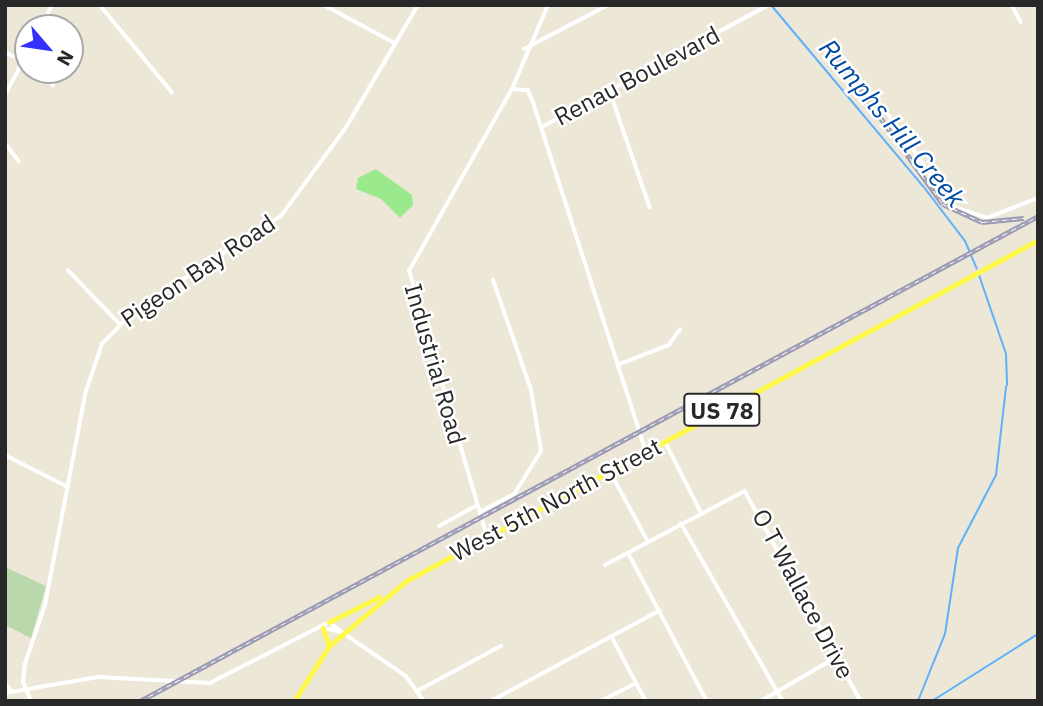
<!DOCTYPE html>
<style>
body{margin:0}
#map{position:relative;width:1043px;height:706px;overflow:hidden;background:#ece7d7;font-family:"IBM Plex Sans",sans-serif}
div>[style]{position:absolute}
.green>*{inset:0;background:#9ae98d}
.cemetery>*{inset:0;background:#b9d8ac}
.stream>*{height:2px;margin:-1px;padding:0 1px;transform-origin:1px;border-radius:1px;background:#5eb1fb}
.minor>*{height:3.5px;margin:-1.75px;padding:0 1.75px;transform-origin:1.75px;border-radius:1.75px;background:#fff}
.primary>*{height:5px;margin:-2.5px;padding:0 2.5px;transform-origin:2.5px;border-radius:2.5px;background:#fff949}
.rail>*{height:4.5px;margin-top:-2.25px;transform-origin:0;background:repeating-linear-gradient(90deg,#fff 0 5px,#9b9ab4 0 10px);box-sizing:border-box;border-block:2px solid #9b9ab4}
span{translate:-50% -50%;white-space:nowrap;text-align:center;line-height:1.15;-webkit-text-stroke:5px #fff;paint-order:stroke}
.shield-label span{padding:2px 5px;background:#fff;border:2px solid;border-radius:5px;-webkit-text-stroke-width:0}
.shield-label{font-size:23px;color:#282828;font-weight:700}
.street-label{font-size:24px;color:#282828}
.water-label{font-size:26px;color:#004aa3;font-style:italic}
.frame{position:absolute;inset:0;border:7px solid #282828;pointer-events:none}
.north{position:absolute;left:14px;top:14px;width:70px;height:70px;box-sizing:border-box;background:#fff;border:2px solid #a9a9a9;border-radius:50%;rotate:119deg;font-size:19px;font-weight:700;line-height:28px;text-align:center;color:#282828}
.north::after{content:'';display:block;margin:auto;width:24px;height:32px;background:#3431ff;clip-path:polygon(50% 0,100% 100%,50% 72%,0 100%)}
</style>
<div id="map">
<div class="green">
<div style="clip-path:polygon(376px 169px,412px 195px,413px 205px,400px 218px,381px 199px,356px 189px,358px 178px)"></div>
</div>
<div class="cemetery">
<div style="clip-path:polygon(5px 567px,46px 586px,31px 638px,5px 625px)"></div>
</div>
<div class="stream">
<div style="left:771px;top:5px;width:236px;rotate:50deg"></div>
<div style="left:923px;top:186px;width:69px;rotate:52.6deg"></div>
<div style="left:965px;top:241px;width:30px;rotate:67deg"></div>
<div style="left:979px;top:275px;width:83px;rotate:71.1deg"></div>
<div style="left:1006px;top:354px;width:31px;rotate:88deg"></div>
<div style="left:918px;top:701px;width:72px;rotate:-68.1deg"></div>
<div style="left:945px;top:634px;width:87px;rotate:-81.4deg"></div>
<div style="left:958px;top:548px;width:82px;rotate:-62.5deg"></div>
<div style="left:996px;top:475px;width:89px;rotate:-83.5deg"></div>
<div style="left:932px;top:701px;width:125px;rotate:-32.3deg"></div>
</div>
<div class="minor">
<div style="left:100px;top:5px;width:113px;rotate:50.4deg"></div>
<div style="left:324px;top:5px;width:81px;rotate:28.2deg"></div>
<div style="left:472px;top:5px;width:42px"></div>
<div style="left:1012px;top:5px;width:19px;rotate:62deg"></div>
<div style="left:40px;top:28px;width:26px;rotate:-62deg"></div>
<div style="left:524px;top:49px;width:95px;rotate:-27.6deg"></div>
<div style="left:5px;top:52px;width:25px;rotate:26deg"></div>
<div style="left:39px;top:70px;width:21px;rotate:47deg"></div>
<div style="left:512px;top:89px;width:91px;rotate:-66.8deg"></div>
<div style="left:610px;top:91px;width:123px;rotate:71deg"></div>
<div style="left:5px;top:95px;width:49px;rotate:-61.9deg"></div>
<div style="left:889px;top:115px;width:113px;rotate:54.8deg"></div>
<div style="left:954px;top:207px;width:35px;rotate:18deg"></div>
<div style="left:987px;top:218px;width:55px;rotate:-21.4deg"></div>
<div style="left:542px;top:127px;width:258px;rotate:-28.3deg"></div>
<div style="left:5px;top:143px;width:23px;rotate:52deg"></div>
<div style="left:68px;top:270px;width:74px;rotate:46.1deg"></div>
<div style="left:620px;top:364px;width:53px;rotate:-21.2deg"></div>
<div style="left:669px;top:345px;width:19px;rotate:-55deg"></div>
<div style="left:665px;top:441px;width:80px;rotate:63.1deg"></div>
<div style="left:5px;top:455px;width:71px;rotate:26.9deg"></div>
<div style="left:610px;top:471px;width:80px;rotate:61.5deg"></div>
<div style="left:480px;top:512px;width:40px;rotate:-28deg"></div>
<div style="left:515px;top:493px;width:49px;rotate:-58.2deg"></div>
<div style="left:541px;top:451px;width:62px;rotate:-99.3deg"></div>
<div style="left:531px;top:390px;width:116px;rotate:-109.1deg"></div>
<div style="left:681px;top:523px;width:205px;rotate:60.2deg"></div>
<div style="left:439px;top:526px;width:42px;rotate:-28.4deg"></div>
<div style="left:487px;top:537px;width:277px;rotate:-106.3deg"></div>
<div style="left:409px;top:271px;width:209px;rotate:-60.5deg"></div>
<div style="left:512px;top:89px;width:16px;rotate:4deg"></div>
<div style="left:528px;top:90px;width:12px;rotate:66deg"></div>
<div style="left:533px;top:101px;width:368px;rotate:72.1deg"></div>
<div style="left:629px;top:554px;width:166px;rotate:62deg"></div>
<div style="left:605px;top:565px;width:158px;rotate:-27.9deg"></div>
<div style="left:745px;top:491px;width:240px;rotate:61.1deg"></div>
<div style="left:323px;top:628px;width:19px;rotate:12deg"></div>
<div style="left:342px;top:632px;width:78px;rotate:34.5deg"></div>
<div style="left:406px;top:676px;width:31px;rotate:54deg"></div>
<div style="left:612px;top:637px;width:72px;rotate:62deg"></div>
<div style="left:5px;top:682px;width:11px;rotate:56deg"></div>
<div style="left:419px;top:690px;width:93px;rotate:-28.2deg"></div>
<div style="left:5px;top:693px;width:94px;rotate:-9.8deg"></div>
<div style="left:98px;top:677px;width:112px;rotate:3.1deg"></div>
<div style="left:210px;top:683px;width:134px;rotate:-27.1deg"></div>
<div style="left:329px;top:622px;width:16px;rotate:38deg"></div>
<div style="left:31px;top:701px;width:21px;rotate:-113deg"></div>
<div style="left:23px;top:682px;width:18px;rotate:-84deg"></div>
<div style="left:25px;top:664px;width:62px;rotate:-71.3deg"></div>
<div style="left:45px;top:605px;width:218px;rotate:-79.2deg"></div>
<div style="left:86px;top:391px;width:50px;rotate:-71.2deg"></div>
<div style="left:102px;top:344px;width:46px;rotate:-45.9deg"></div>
<div style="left:134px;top:311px;width:175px;rotate:-32.9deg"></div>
<div style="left:281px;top:216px;width:108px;rotate:-53.7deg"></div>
<div style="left:345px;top:129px;width:144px;rotate:-59.5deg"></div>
<div style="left:491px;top:701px;width:191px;rotate:-28.2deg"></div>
<div style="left:601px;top:701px;width:39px;rotate:-27deg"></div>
<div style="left:761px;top:701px;width:88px;rotate:-30.1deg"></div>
</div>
<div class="primary">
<div style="left:329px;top:622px;width:56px;rotate:-26.6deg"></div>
<div style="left:323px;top:628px;width:19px;rotate:72deg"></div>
<div style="left:294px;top:701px;width:65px;rotate:-57.5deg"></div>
<div style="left:329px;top:646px;width:101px;rotate:-40.2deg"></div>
<div style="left:406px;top:581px;width:718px;rotate:-28.35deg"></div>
</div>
<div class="rail">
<div style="left:834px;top:53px;width:186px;rotate:54.2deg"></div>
<div style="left:943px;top:204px;width:43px;rotate:24.8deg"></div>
<div style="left:982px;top:222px;width:42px;rotate:-5.4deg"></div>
<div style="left:140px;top:701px;width:1021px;rotate:-28.37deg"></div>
</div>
<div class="shield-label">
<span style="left:722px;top:410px">US 78</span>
</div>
<div class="street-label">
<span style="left:637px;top:76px;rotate:-28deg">Renau Boulevard</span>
<span style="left:198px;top:271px;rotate:-34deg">Pigeon Bay Road</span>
<span style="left:435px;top:364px;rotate:74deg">Industrial Road</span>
<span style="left:556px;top:500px;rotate:-28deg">West 5th North Street</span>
<span style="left:803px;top:594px;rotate:62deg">O T Wallace Drive</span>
</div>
<div class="water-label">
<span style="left:892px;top:123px;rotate:50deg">Rumphs Hill Creek</span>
</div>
<div class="frame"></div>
<div class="north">N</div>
</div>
